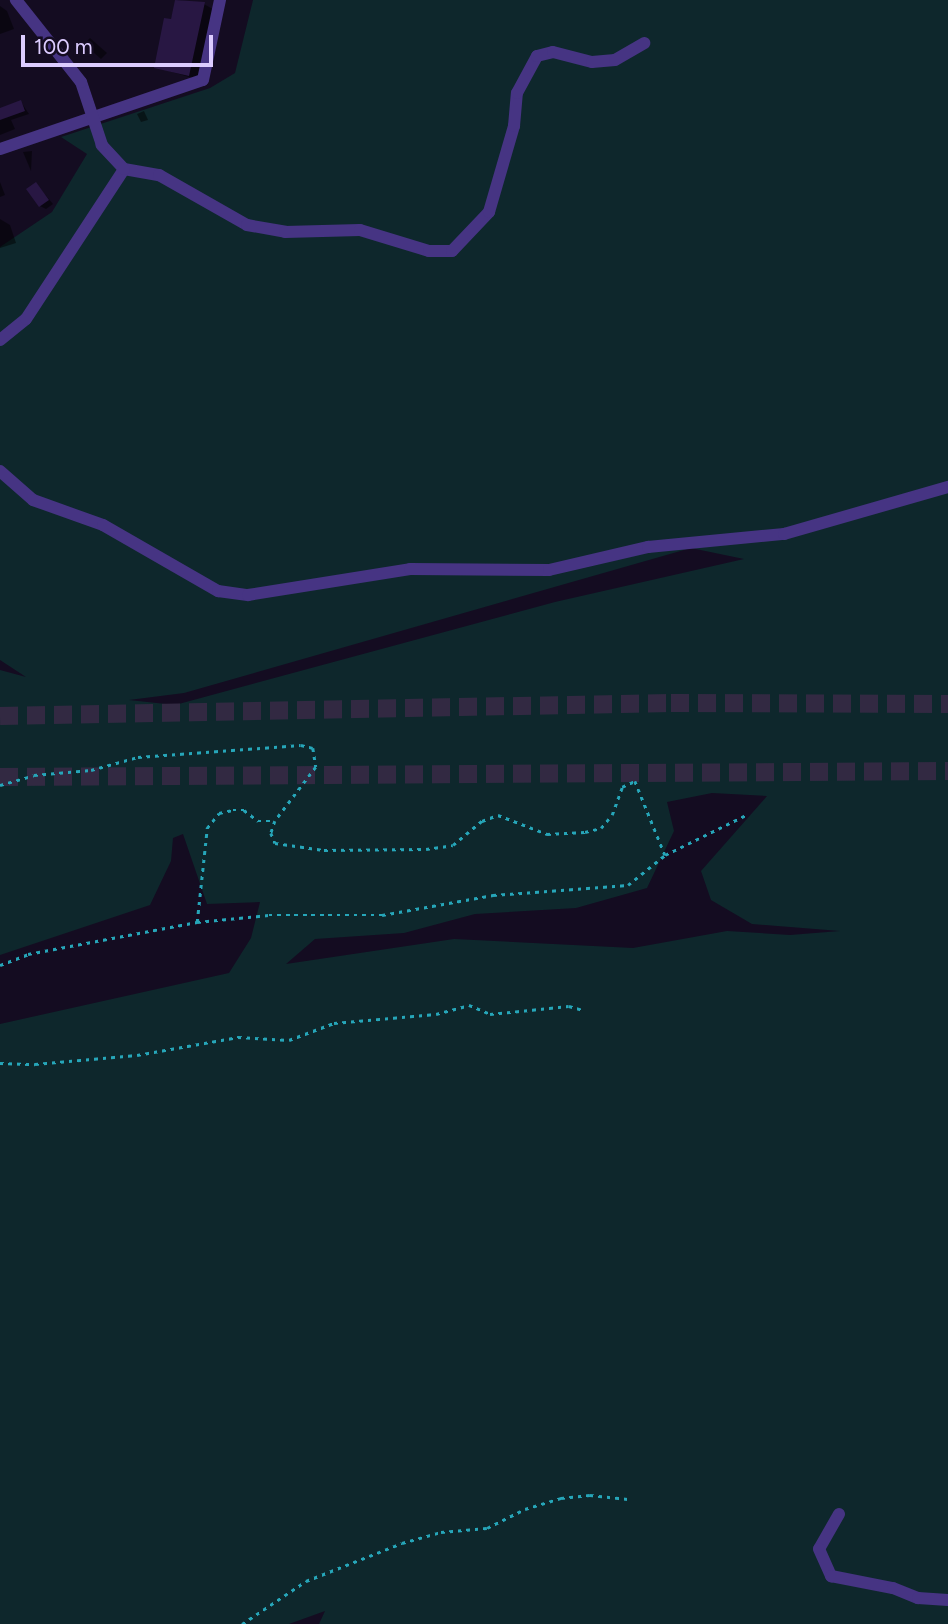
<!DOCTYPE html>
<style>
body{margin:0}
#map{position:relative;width:948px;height:1624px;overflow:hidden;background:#140c21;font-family:Figtree,sans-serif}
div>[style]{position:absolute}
.green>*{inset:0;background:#0e272c}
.shadow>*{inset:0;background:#0007}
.building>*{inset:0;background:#281743}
.highway-tunnel>*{height:18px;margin-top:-9px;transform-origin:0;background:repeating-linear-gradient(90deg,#322942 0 18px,transparent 0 27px)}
.path>*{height:2.5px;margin-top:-1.25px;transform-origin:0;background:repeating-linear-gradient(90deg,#26a6b9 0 3.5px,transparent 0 8.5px)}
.minor>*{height:12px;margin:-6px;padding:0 6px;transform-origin:6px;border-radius:6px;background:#463483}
span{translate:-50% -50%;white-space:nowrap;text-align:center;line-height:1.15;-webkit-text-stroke:6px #140c21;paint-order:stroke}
.scale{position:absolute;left:21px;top:35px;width:192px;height:32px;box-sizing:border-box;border:4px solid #dcccff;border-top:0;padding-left:9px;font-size:21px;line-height:24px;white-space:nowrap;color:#dcccff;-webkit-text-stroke:5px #140c21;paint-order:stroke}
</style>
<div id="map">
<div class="green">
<div style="clip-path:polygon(evenodd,253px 0,948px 0,948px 1624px,319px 1624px,325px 1611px,289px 1624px,0 1624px,0 1024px,229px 973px,251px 938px,260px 902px,207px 904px,183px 834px,173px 838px,171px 861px,150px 905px,0 955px,0 670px,26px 677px,0 660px,0 247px,52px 212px,87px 154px,61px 137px,210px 88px,235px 73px,253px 0,691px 548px,744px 559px,555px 602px,175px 705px,129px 700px,184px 693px,691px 548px,253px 0,712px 793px,767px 796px,701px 871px,711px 900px,752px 924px,840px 931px,790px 935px,727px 931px,633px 948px,454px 939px,286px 964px,315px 939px,404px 933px,475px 914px,576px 908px,647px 888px,674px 831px,667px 802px,712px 793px)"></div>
</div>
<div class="shadow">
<div style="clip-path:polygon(177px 0,204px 4px,216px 11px,202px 81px,156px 67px)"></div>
<div style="clip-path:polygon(0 6px,7px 11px,14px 29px,0 34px)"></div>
<div style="clip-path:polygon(90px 38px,107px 53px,101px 59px,84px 44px)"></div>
<div style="clip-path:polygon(21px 102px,29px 114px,11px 120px,15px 129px,0 135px,0 110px)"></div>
<div style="clip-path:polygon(144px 111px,148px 120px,141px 122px,137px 114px)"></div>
<div style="clip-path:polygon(32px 151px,31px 171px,23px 152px)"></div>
<div style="clip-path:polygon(0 182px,5px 195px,0 197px)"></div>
<div style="clip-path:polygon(36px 184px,53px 204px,46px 209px,40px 206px)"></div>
<div style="clip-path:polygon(0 219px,10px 225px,16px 243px,0 248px)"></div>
</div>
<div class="building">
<div style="clip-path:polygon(175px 0,205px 2px,189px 76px,154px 68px,164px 18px,171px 19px)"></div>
<div style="clip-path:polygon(21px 100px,25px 111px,0 120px,0 108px)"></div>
<div style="clip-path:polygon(36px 182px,49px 200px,39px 207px,26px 189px)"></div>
</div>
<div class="highway-tunnel">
<div style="left:0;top:716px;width:671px;rotate:-1.11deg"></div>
<div style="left:671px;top:703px;width:277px;rotate:0.2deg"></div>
<div style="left:0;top:777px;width:948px;rotate:-0.36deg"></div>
</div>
<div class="path">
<div style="left:0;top:785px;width:35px;rotate:-16deg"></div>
<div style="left:34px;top:775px;width:57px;rotate:-5deg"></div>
<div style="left:91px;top:770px;width:49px;rotate:-15.5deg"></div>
<div style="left:138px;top:757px;width:163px;rotate:-4.2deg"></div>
<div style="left:301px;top:745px;width:12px;rotate:14deg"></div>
<div style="left:313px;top:748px;width:19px;rotate:81deg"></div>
<div style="left:316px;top:767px;width:68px;rotate:127.2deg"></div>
<div style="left:275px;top:821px;width:13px;rotate:108deg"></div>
<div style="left:271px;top:833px;width:11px;rotate:68deg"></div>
<div style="left:275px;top:843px;width:49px;rotate:8.1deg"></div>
<div style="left:324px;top:850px;width:102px;rotate:-0.6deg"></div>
<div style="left:426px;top:849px;width:27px;rotate:-8deg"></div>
<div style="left:453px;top:845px;width:38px;rotate:-40deg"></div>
<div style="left:482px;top:821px;width:17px;rotate:-21deg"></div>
<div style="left:498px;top:815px;width:53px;rotate:21.2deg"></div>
<div style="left:547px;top:834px;width:38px;rotate:-3deg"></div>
<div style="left:585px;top:832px;width:16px;rotate:-14deg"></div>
<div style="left:601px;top:828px;width:17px;rotate:-50deg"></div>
<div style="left:612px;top:815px;width:30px;rotate:-70deg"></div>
<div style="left:622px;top:787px;width:14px;rotate:-25deg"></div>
<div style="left:635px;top:781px;width:80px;rotate:67.9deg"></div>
<div style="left:197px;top:922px;width:95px;rotate:-83.9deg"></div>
<div style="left:207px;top:828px;width:19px;rotate:-51deg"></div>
<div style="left:219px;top:813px;width:14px;rotate:-12deg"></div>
<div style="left:233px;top:810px;width:11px"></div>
<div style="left:244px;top:810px;width:18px;rotate:38deg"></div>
<div style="left:258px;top:821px;width:15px"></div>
<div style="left:0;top:965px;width:30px;rotate:-21deg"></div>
<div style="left:28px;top:954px;width:172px;rotate:-10.7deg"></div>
<div style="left:197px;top:922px;width:72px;rotate:-5.6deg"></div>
<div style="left:269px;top:915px;width:113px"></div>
<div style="left:382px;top:915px;width:113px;rotate:-10.2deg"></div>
<div style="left:493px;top:895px;width:135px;rotate:-4.2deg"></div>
<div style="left:628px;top:885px;width:48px;rotate:-39deg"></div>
<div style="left:665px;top:855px;width:90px;rotate:-26.3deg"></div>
<div style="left:0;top:1063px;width:35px;rotate:2deg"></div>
<div style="left:35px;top:1064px;width:102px;rotate:-5deg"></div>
<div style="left:137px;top:1055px;width:103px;rotate:-10.1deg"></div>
<div style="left:238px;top:1037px;width:51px;rotate:3.4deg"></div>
<div style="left:289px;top:1040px;width:48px;rotate:-20.7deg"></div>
<div style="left:334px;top:1023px;width:102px;rotate:-5deg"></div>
<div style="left:436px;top:1014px;width:34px;rotate:-15deg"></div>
<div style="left:469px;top:1005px;width:23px;rotate:23deg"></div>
<div style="left:490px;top:1014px;width:79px;rotate:-5.8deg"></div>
<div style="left:569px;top:1006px;width:15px;rotate:16deg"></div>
<div style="left:242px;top:1624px;width:77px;rotate:-33.9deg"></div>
<div style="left:306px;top:1581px;width:103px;rotate:-21.6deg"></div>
<div style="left:402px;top:1543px;width:41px;rotate:-15.8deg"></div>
<div style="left:441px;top:1532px;width:46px;rotate:-5deg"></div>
<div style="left:487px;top:1528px;width:42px;rotate:-26.6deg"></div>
<div style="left:525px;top:1509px;width:38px;rotate:-17deg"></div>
<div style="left:561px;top:1498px;width:29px;rotate:-6deg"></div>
<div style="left:590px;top:1495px;width:38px;rotate:6deg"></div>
</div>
<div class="minor">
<div style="left:0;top:149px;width:214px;rotate:-18.8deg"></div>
<div style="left:203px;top:80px;width:82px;rotate:-78deg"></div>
<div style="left:124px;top:169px;width:36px;rotate:10deg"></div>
<div style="left:159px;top:175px;width:101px;rotate:29.6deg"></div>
<div style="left:247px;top:225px;width:39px;rotate:10deg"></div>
<div style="left:285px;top:232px;width:75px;rotate:-1.5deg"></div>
<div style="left:360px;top:230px;width:72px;rotate:16.9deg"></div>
<div style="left:429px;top:251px;width:23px"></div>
<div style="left:452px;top:251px;width:54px;rotate:-46.5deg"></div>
<div style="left:489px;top:212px;width:90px;rotate:-73.8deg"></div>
<div style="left:514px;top:126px;width:33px;rotate:-85deg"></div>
<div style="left:517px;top:93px;width:42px;rotate:-61.6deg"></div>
<div style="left:537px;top:56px;width:16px;rotate:-14deg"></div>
<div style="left:553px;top:52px;width:40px;rotate:14.4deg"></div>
<div style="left:592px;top:62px;width:23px;rotate:-5deg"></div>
<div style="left:615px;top:60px;width:34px;rotate:-30deg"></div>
<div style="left:0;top:340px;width:33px;rotate:-39deg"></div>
<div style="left:26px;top:319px;width:179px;rotate:-56.8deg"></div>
<div style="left:124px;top:169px;width:33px;rotate:-133deg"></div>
<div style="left:102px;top:145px;width:66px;rotate:-108.4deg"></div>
<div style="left:81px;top:82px;width:105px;rotate:-128.4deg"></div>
<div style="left:0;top:471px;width:44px;rotate:41.3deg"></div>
<div style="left:33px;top:500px;width:74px;rotate:19.7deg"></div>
<div style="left:103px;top:525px;width:133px;rotate:29.9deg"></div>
<div style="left:218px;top:591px;width:30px;rotate:8deg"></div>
<div style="left:248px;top:595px;width:164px;rotate:-9.1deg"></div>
<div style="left:410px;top:569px;width:139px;rotate:0.4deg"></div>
<div style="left:549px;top:570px;width:102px;rotate:-13.1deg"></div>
<div style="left:648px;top:547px;width:137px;rotate:-5.5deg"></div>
<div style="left:784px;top:534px;width:171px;rotate:-16deg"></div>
<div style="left:839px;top:1514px;width:40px;rotate:119.7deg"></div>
<div style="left:819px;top:1549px;width:30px;rotate:66deg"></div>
<div style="left:831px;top:1576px;width:63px;rotate:11deg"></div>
<div style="left:893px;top:1588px;width:27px;rotate:22deg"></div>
<div style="left:918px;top:1598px;width:30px;rotate:4deg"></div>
</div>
<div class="scale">100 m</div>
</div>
